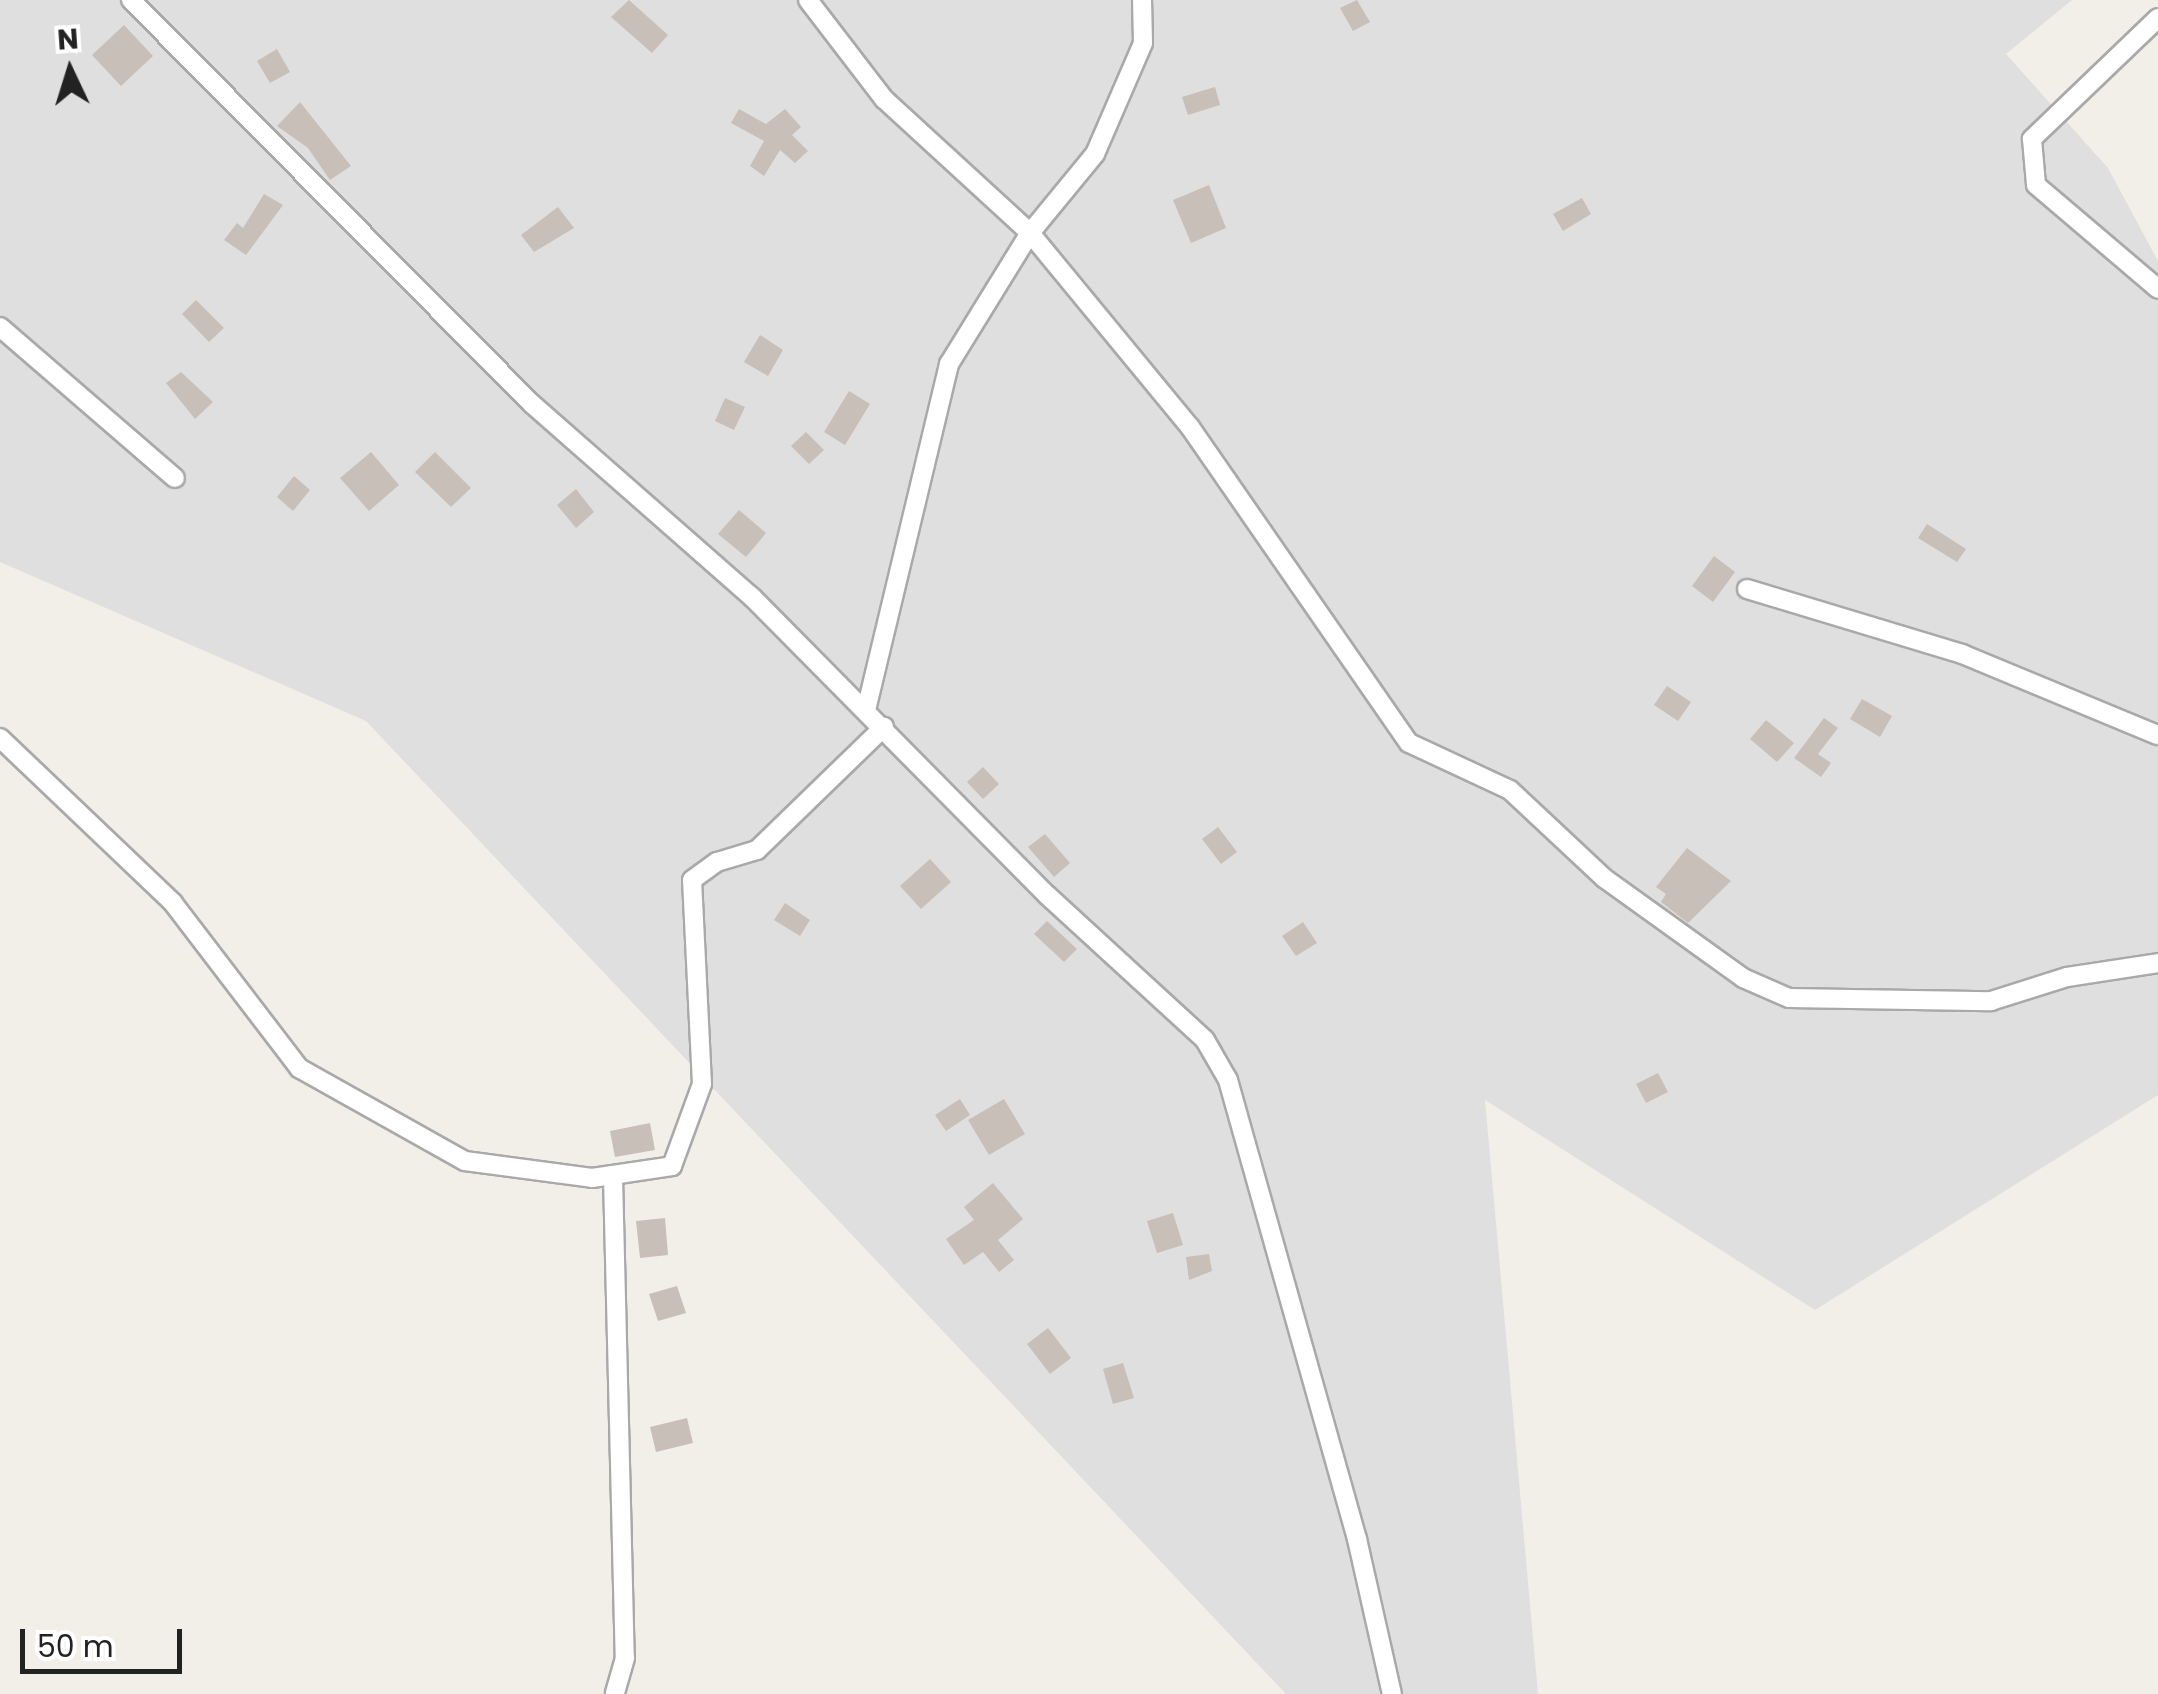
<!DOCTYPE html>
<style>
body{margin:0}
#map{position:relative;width:2158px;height:1694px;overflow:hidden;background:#f2efe9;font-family:Poppins,sans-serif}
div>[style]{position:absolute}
.residential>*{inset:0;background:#e0dfdf}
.building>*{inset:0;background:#c7bfb8}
.roads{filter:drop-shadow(2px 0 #a9a9a9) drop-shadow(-2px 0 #a9a9a9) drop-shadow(0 2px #a9a9a9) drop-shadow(0 -2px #a9a9a9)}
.street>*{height:18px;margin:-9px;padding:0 9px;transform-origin:9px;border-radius:9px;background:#fff}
span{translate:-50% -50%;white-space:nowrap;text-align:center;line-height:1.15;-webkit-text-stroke:9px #fff;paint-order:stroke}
.north{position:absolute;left:20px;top:20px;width:100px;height:100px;-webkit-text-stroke:8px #fff;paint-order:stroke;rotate:356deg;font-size:28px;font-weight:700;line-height:40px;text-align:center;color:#222}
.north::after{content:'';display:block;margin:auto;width:35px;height:45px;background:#222;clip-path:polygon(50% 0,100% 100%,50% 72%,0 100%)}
.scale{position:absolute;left:20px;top:1629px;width:162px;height:45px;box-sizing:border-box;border:5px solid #222;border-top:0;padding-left:12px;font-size:30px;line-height:35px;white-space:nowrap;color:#222;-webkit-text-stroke:8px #fff;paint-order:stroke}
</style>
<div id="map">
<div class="residential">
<div style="clip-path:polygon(0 0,2072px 0,2006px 54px,2108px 168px,2158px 261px,2158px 1095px,1815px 1310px,1485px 1100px,1538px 1694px,1286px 1694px,366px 721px,0 562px)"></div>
</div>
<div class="building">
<div style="clip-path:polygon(629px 0,668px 35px,652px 53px,611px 17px)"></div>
<div style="clip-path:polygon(1357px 0,1370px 22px,1353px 31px,1340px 8px)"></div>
<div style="clip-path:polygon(124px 25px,153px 56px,121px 86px,92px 55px)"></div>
<div style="clip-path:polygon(277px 49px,290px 72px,270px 83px,257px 61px)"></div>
<div style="clip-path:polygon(1215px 87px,1220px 105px,1188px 115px,1182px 97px)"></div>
<div style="clip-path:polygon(300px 102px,351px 166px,330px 180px,308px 148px,277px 126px)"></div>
<div style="clip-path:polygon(739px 109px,766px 124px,785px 109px,801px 127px,792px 135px,808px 151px,795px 163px,780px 150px,764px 176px,750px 166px,764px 141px,731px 123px)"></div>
<div style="clip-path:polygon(1209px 185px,1226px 228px,1191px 243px,1173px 200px)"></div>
<div style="clip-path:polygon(264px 194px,283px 205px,246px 255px,224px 240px,237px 223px,243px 228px)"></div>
<div style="clip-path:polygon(1582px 198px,1591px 214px,1563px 231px,1553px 214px)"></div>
<div style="clip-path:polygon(558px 207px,574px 228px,534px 252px,521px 235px)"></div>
<div style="clip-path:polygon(196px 300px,224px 328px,209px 342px,182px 314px)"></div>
<div style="clip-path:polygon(760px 335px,783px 350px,768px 376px,744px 362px)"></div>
<div style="clip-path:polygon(181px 372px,213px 402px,195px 419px,166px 383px)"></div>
<div style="clip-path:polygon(849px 391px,870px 404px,845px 445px,824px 432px)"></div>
<div style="clip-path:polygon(725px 398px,745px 407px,734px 430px,715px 421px)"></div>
<div style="clip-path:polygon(806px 432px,824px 450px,809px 464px,791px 446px)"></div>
<div style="clip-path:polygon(371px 452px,399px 485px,369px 511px,340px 478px)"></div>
<div style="clip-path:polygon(435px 452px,471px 488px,451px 507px,415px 472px)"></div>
<div style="clip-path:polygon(294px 476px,310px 490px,293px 511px,277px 497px)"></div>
<div style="clip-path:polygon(576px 489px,594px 512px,576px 528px,557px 505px)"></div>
<div style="clip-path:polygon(739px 510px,766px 533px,746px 557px,718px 534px)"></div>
<div style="clip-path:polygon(1927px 524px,1966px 549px,1957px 562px,1918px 538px)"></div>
<div style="clip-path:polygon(1714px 556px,1735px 572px,1713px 602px,1692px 586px)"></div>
<div style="clip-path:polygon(1667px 686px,1691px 702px,1678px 721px,1654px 705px)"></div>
<div style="clip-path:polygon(1862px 699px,1892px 716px,1880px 737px,1850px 719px)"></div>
<div style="clip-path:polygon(1824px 718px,1838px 728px,1818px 754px,1831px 763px,1821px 777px,1794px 758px)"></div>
<div style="clip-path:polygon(1766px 720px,1794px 743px,1777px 762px,1750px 739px)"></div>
<div style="clip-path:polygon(983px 767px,999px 784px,983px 799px,967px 782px)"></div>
<div style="clip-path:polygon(1218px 827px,1237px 852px,1221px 864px,1202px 839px)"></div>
<div style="clip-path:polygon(1045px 834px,1070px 863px,1054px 877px,1028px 847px)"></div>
<div style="clip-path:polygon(1687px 848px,1731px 881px,1688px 923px,1661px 902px,1666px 894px,1656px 887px)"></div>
<div style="clip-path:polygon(930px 859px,951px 882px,921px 909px,900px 886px)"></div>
<div style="clip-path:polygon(785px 903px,810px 920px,800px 936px,774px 920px)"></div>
<div style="clip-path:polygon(1047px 921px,1077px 949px,1064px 962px,1034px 934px)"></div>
<div style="clip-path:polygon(1303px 922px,1317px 943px,1296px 956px,1282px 936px)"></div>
<div style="clip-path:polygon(1658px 1073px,1668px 1092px,1646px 1103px,1636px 1084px)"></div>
<div style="clip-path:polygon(960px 1099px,970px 1115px,946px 1131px,935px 1115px)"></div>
<div style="clip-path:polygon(1004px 1099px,1025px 1134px,989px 1155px,968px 1120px)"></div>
<div style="clip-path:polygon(650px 1123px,655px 1150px,615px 1157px,610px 1131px)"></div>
<div style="clip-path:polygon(993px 1183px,1023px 1219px,998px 1240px,1014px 1260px,999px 1272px,983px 1252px,964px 1265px,946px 1239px,974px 1220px,964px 1207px)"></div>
<div style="clip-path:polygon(1173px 1213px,1183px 1245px,1157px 1253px,1147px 1221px)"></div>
<div style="clip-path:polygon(665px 1218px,668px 1255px,640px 1258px,636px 1221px)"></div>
<div style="clip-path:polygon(1209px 1254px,1212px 1271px,1189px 1280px,1186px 1257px)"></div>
<div style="clip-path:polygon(677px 1286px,686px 1313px,658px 1321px,649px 1294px)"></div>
<div style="clip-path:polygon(1048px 1328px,1071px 1358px,1050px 1374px,1027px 1344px)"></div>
<div style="clip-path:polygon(1123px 1363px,1134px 1398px,1113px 1404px,1103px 1369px)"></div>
<div style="clip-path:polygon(687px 1418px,693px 1443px,656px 1452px,650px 1427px)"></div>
</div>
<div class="roads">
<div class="street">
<div style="left:131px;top:0;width:569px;rotate:45.21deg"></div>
<div style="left:532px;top:404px;width:293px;rotate:41.3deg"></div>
<div style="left:752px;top:597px;width:419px;rotate:45.3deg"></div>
<div style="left:1047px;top:895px;width:214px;rotate:42.5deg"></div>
<div style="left:1205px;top:1040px;width:46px;rotate:60.1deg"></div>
<div style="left:1228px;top:1080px;width:477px;rotate:74.3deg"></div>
<div style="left:1357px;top:1539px;width:159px;rotate:77.3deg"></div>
<div style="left:808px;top:0;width:125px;rotate:52.5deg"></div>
<div style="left:884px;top:99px;width:198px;rotate:42.5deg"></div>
<div style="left:1030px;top:233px;width:251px;rotate:50.5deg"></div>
<div style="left:1190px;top:427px;width:384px;rotate:55.3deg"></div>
<div style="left:1409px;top:743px;width:111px;rotate:25deg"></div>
<div style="left:1510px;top:790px;width:129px;rotate:43.1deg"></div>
<div style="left:1604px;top:878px;width:171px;rotate:35.7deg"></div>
<div style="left:1743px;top:978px;width:50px;rotate:23.5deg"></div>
<div style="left:1789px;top:998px;width:202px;rotate:0.9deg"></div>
<div style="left:1991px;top:1001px;width:80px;rotate:-17.5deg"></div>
<div style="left:2067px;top:977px;width:92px;rotate:-8.7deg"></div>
<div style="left:2158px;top:18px;width:175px;rotate:136.2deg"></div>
<div style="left:2032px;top:139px;width:46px;rotate:85deg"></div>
<div style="left:2036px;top:185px;width:160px;rotate:40.4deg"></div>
<div style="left:0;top:327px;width:231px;rotate:40.8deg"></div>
<div style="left:1747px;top:589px;width:225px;rotate:16.8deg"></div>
<div style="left:1962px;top:654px;width:212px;rotate:22.5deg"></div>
<div style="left:867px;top:706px;width:352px;rotate:-76.5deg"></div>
<div style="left:949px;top:364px;width:154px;rotate:-58.3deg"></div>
<div style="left:1030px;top:233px;width:102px;rotate:-50.6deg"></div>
<div style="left:1095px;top:154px;width:121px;rotate:-66.6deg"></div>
<div style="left:1143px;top:43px;width:43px;rotate:-91.3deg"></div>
<div style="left:0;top:738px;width:239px;rotate:43.6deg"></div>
<div style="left:173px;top:903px;width:208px;rotate:52.6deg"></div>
<div style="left:299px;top:1068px;width:190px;rotate:29.3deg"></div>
<div style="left:465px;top:1161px;width:128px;rotate:7.6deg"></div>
<div style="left:592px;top:1178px;width:81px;rotate:-8.5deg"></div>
<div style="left:672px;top:1166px;width:87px;rotate:-69.9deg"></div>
<div style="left:702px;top:1084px;width:204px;rotate:-92.8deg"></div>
<div style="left:692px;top:880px;width:31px;rotate:-36deg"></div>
<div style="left:717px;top:862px;width:42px;rotate:-16.7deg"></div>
<div style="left:757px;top:850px;width:177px;rotate:-44.1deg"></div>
<div style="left:613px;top:1177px;width:481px;rotate:88.6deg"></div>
<div style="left:625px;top:1658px;width:37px;rotate:106deg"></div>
</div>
</div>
<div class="north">N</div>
<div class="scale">50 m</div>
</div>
